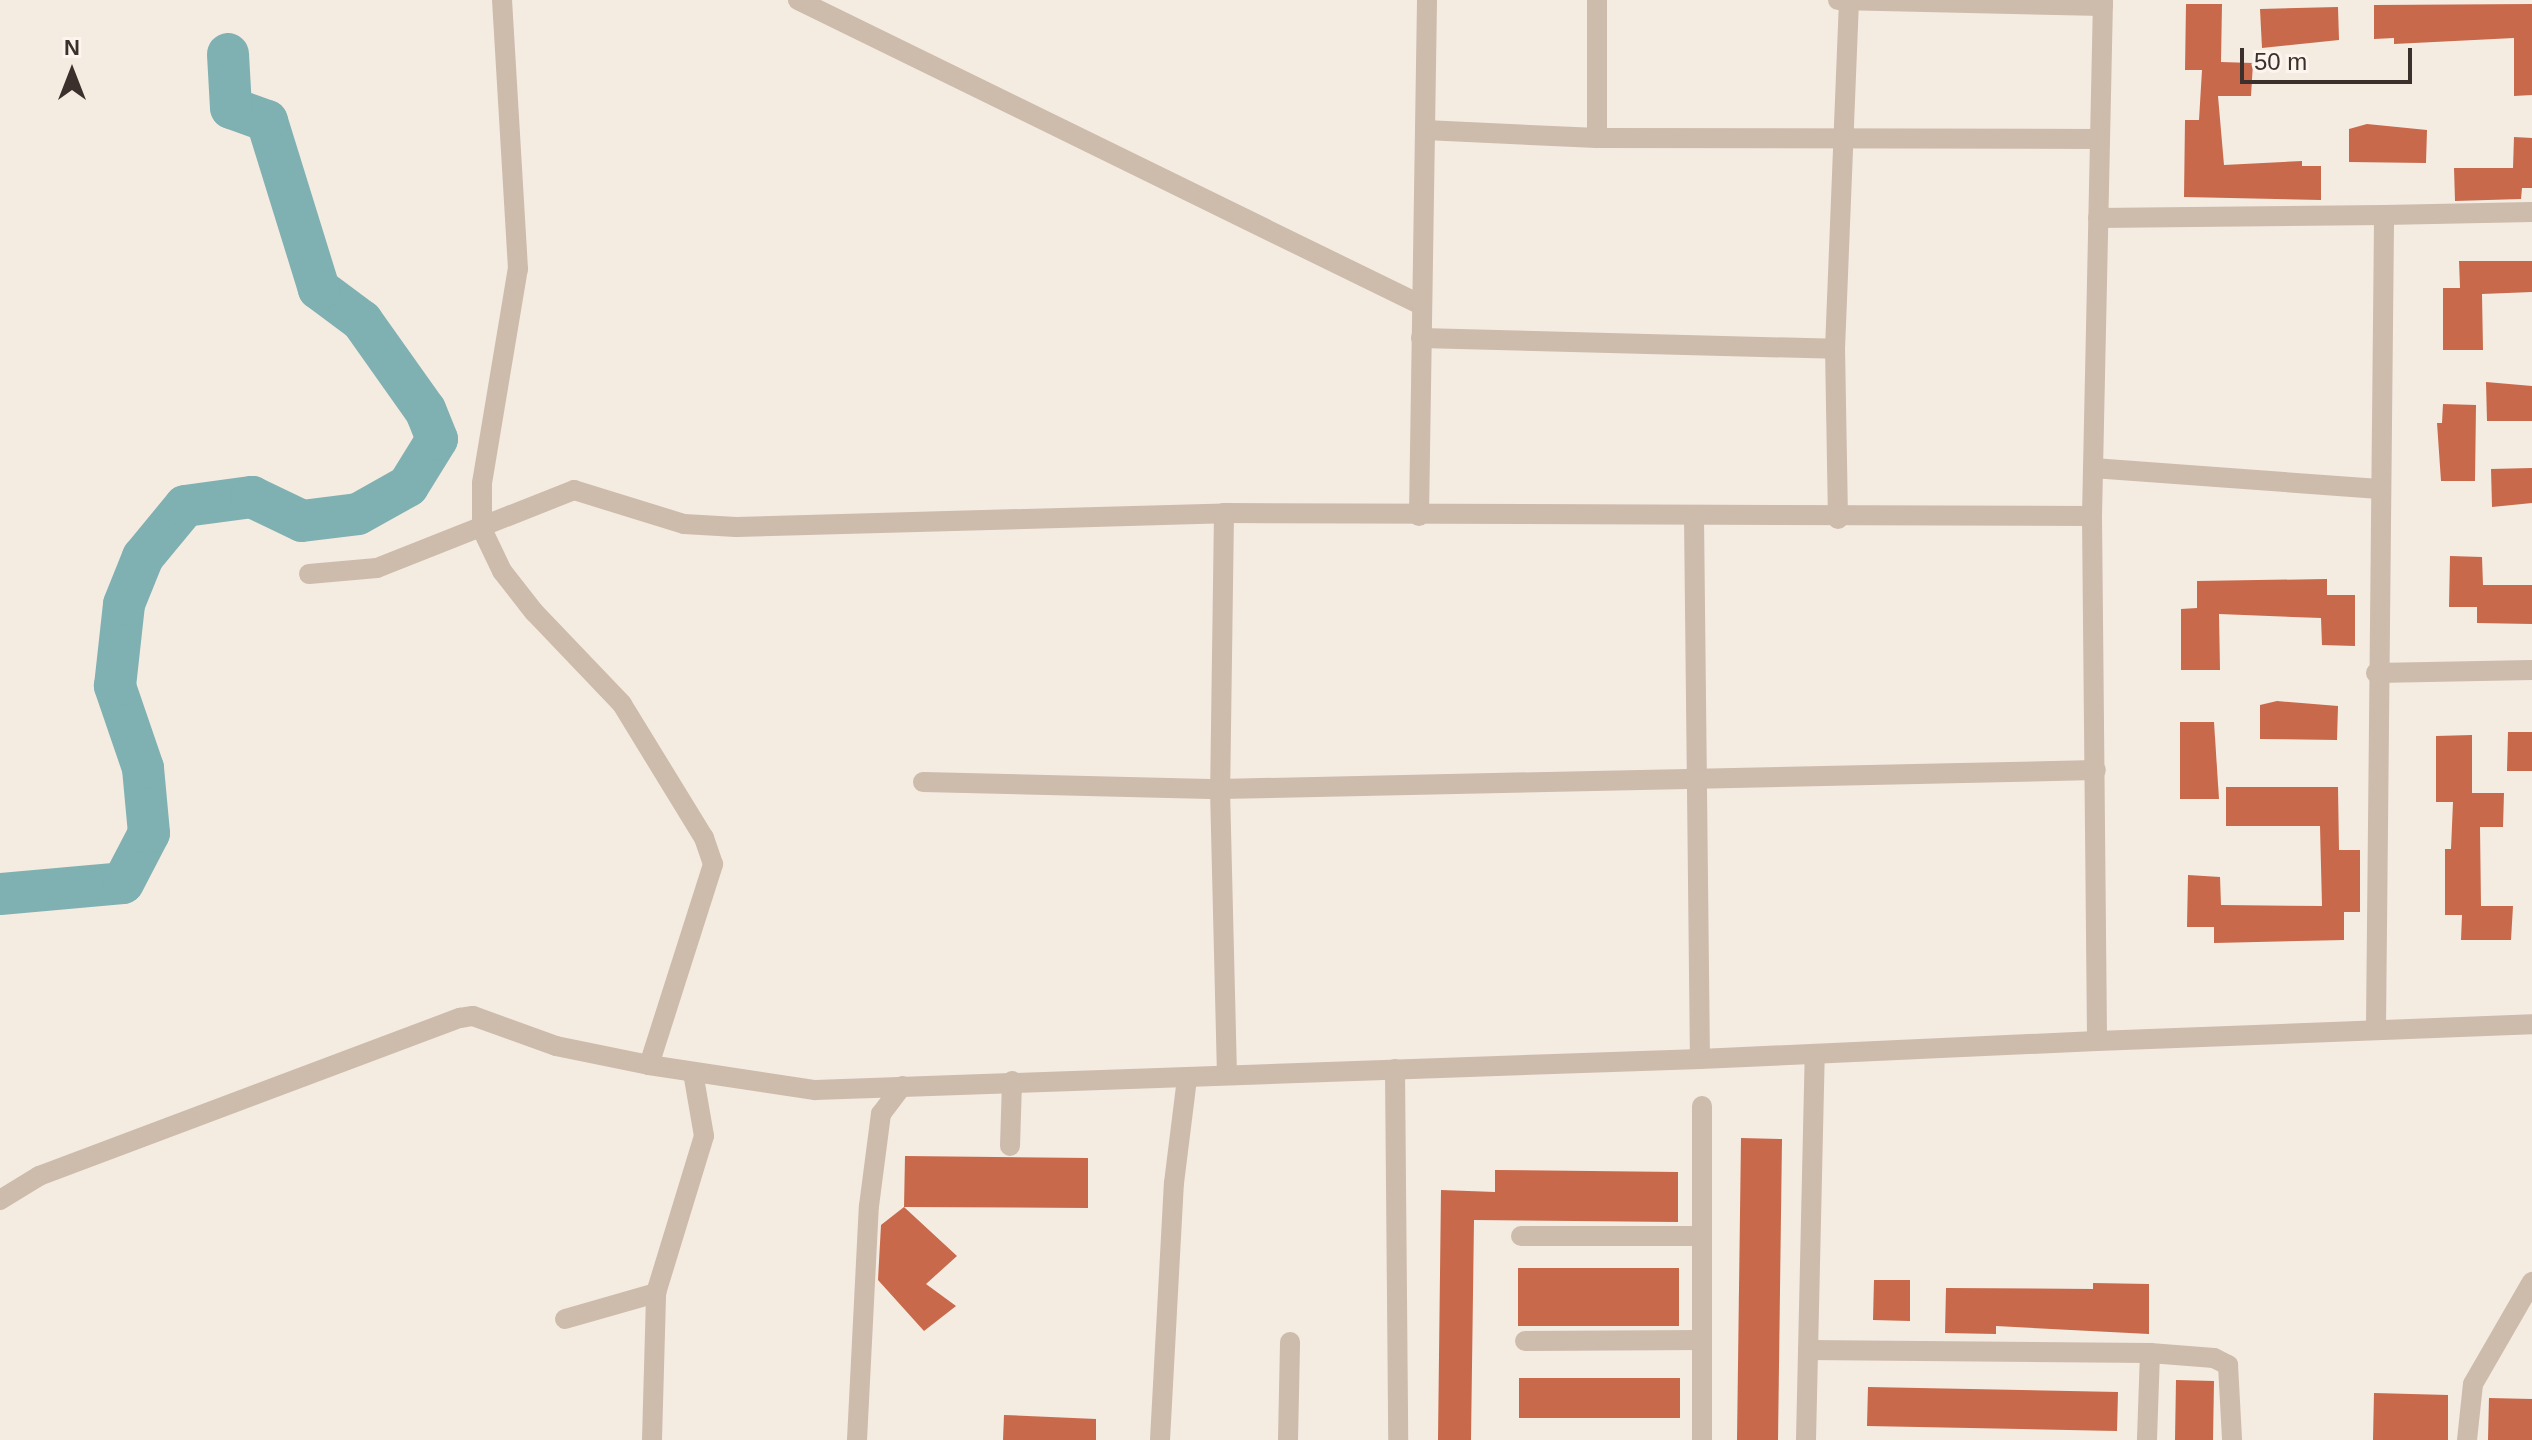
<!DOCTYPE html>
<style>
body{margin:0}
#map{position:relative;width:2532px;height:1440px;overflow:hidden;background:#f4ebe1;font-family:Arial,sans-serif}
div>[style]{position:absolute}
.river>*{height:42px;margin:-21px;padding:0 21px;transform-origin:21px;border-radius:21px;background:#7fb0b2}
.building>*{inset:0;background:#c8694b}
.street>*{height:20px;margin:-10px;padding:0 10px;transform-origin:10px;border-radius:10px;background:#cdbbac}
span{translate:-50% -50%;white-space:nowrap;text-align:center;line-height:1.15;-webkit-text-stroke:6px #fbf5ee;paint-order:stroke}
.north{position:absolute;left:32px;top:32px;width:80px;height:80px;-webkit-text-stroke:6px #fbf5ee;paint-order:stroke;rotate:0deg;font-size:22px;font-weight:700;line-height:32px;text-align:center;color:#3b302b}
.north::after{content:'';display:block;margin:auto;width:28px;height:36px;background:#3b302b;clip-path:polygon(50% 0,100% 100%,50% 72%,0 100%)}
.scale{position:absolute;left:2240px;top:48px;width:172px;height:36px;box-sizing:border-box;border:4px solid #3b302b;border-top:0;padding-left:10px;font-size:24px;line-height:28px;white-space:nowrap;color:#3b302b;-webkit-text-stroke:6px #fbf5ee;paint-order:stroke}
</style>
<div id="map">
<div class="river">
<div style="left:0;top:894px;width:123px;rotate:-5.1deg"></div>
<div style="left:123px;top:883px;width:56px;rotate:-62.5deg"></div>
<div style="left:149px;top:833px;width:65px;rotate:-95.3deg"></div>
<div style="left:143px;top:768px;width:87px;rotate:-108.9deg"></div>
<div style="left:115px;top:686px;width:82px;rotate:-83.7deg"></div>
<div style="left:124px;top:604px;width:51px;rotate:-68deg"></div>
<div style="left:143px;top:557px;width:66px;rotate:-50.5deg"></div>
<div style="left:185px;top:506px;width:68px;rotate:-7.7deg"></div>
<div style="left:252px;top:497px;width:55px;rotate:25.6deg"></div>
<div style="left:302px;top:521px;width:56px;rotate:-7.1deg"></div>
<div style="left:358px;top:514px;width:57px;rotate:-29.2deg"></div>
<div style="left:408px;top:486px;width:55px;rotate:-58.3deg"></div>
<div style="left:437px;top:439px;width:31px;rotate:-112deg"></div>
<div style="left:425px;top:410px;width:109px;rotate:-125.3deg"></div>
<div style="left:362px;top:321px;width:54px;rotate:-143.3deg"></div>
<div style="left:319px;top:289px;width:176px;rotate:-107.2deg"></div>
<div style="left:267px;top:121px;width:38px;rotate:-160deg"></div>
<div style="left:231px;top:108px;width:54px;rotate:-93.2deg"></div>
</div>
<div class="building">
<div style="clip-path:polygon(2186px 4px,2222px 4px,2221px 62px,2253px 63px,2251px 96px,2218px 96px,2224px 165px,2302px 161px,2302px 166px,2321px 166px,2321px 200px,2184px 197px,2185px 120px,2199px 120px,2202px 70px,2185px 70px)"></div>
<div style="clip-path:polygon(2532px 4px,2532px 95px,2514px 96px,2514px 38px,2394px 44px,2394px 38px,2374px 39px,2374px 5px)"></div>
<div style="clip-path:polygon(2338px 7px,2339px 40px,2262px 48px,2260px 9px)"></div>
<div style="clip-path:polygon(2367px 124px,2427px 130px,2426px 163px,2349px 162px,2349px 129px)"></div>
<div style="clip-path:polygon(2514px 137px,2532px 138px,2532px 188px,2522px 188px,2521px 199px,2455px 201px,2454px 168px,2513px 168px)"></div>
<div style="clip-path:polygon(2459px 261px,2532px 261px,2532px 292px,2482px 294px,2483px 350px,2443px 350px,2443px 288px,2460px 288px)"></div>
<div style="clip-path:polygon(2486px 382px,2532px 386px,2532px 421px,2487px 421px)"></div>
<div style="clip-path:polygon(2443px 404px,2476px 405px,2475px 481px,2441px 481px,2437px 423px,2442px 423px)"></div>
<div style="clip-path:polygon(2532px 468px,2532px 503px,2492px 507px,2491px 469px)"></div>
<div style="clip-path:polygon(2450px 556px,2482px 557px,2483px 585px,2532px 585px,2532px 624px,2477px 623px,2477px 607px,2449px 607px)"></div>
<div style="clip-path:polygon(2327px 579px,2327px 595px,2355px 595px,2355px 646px,2322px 645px,2321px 618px,2219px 614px,2220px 670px,2181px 670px,2181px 609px,2197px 608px,2197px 581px)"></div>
<div style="clip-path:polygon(2277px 701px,2338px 706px,2337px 740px,2260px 739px,2260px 705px)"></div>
<div style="clip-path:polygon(2180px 722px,2214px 722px,2219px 799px,2180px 799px)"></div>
<div style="clip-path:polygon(2508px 732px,2532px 732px,2532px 771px,2507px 771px)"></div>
<div style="clip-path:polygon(2472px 735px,2472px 793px,2504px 793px,2503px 827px,2480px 827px,2481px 906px,2513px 906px,2511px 940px,2461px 940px,2462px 915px,2445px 915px,2445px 849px,2451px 849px,2453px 802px,2436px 802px,2436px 736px)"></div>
<div style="clip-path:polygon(2226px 787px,2338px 787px,2339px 850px,2360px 850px,2360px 912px,2344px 912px,2344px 940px,2214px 943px,2214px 927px,2187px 927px,2188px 875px,2220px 877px,2221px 905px,2322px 906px,2320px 826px,2226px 826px)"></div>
<div style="clip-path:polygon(1741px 1138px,1782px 1139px,1778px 1440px,1737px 1440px)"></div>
<div style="clip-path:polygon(905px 1156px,1088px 1158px,1088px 1208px,904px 1207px)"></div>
<div style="clip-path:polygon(1495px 1170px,1678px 1172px,1678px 1222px,1474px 1220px,1471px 1440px,1438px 1440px,1441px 1190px,1495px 1192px)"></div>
<div style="clip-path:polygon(904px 1207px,957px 1256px,926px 1284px,956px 1306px,924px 1331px,878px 1280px,881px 1225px)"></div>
<div style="clip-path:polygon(1518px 1268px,1679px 1268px,1679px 1326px,1518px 1326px)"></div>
<div style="clip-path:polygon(1874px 1280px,1910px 1280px,1910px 1321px,1873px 1320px)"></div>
<div style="clip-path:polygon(2093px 1283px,2149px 1284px,2149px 1334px,1996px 1326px,1996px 1334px,1945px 1333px,1946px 1288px,2093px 1289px)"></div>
<div style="clip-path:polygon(1519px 1378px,1680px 1378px,1680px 1418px,1519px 1418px)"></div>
<div style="clip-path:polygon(2176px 1380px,2214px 1381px,2213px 1440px,2175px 1440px)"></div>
<div style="clip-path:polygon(1868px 1387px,2118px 1392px,2117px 1431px,1867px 1426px)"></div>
<div style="clip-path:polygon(2374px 1393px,2448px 1395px,2448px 1440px,2373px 1440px)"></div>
<div style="clip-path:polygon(2489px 1398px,2532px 1399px,2532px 1440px,2488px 1440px)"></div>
<div style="clip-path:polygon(1004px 1415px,1096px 1419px,1096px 1440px,1003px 1440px)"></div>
</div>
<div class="street">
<div style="left:798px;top:0;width:694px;rotate:26.08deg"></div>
<div style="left:1597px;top:0;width:138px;rotate:90deg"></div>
<div style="left:1838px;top:0;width:265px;rotate:1.3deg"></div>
<div style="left:2103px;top:0;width:516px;rotate:91.22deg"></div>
<div style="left:2092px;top:516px;width:525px;rotate:89.45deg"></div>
<div style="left:2097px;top:1041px;width:435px;rotate:-2.2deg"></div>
<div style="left:1425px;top:130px;width:172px;rotate:2.7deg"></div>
<div style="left:1597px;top:138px;width:503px;rotate:0.11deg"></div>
<div style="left:2098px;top:218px;width:286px;rotate:-0.6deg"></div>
<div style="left:1421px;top:338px;width:414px;rotate:1.5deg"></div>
<div style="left:2093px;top:468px;width:287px;rotate:4.2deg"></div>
<div style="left:1224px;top:513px;width:276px;rotate:90.8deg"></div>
<div style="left:1220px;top:789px;width:284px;rotate:88.6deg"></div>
<div style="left:1419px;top:516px;width:516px;rotate:-89.11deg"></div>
<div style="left:1694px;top:517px;width:542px;rotate:89.37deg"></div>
<div style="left:1700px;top:1059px;width:397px;rotate:-2.6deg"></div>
<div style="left:1838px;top:519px;width:170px;rotate:-91deg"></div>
<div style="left:1835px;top:349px;width:349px;rotate:-87.7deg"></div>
<div style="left:309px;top:574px;width:68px;rotate:-5deg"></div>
<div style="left:377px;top:568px;width:212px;rotate:-21.6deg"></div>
<div style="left:574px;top:490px;width:115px;rotate:17.2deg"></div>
<div style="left:684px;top:524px;width:52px;rotate:3.3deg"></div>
<div style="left:736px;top:527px;width:488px;rotate:-1.6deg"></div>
<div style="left:1224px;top:513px;width:868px;rotate:0.2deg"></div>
<div style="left:2376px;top:673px;width:156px;rotate:-1.1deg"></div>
<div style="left:923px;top:782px;width:297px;rotate:1.4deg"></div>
<div style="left:1220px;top:789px;width:876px;rotate:-1.24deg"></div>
<div style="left:2376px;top:1026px;width:811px;rotate:-89.43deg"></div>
<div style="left:2384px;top:215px;width:148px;rotate:-1.2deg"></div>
<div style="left:649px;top:1065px;width:168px;rotate:8.6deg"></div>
<div style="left:815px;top:1090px;width:886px;rotate:-2.01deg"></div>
<div style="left:1395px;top:1069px;width:371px;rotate:89.5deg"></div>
<div style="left:1010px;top:1146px;width:65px;rotate:-88.2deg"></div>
<div style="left:0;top:1200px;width:46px;rotate:-31.6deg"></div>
<div style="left:39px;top:1176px;width:450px;rotate:-20.6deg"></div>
<div style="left:460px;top:1018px;width:13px;rotate:-9deg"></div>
<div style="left:473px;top:1016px;width:88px;rotate:19.9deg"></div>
<div style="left:556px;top:1046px;width:95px;rotate:11.5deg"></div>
<div style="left:649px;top:1065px;width:211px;rotate:-72.3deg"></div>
<div style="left:713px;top:864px;width:28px;rotate:-109deg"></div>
<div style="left:704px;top:838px;width:157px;rotate:-121.5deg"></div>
<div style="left:622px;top:704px;width:127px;rotate:-133.7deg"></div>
<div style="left:534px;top:612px;width:52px;rotate:-128deg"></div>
<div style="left:502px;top:571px;width:47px;rotate:-115.5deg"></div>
<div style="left:482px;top:529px;width:46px;rotate:-90deg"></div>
<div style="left:482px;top:483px;width:217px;rotate:-80.5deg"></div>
<div style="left:518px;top:269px;width:269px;rotate:-93.4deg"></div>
<div style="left:1521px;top:1236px;width:180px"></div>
<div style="left:565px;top:1319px;width:95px;rotate:-15.9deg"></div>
<div style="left:1525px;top:1341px;width:176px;rotate:-0.3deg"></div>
<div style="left:1808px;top:1350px;width:342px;rotate:0.5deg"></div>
<div style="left:2150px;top:1353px;width:87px;rotate:92deg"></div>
<div style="left:2150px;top:1353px;width:64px;rotate:4.5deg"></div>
<div style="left:2214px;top:1358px;width:16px;rotate:27deg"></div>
<div style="left:2228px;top:1365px;width:75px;rotate:86.9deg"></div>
<div style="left:652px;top:1440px;width:147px;rotate:-88.4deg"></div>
<div style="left:656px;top:1293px;width:164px;rotate:-73deg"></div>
<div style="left:704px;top:1136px;width:65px;rotate:-99.8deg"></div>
<div style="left:857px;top:1440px;width:234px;rotate:-87.1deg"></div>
<div style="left:869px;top:1206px;width:93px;rotate:-82.6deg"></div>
<div style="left:881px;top:1114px;width:35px;rotate:-53deg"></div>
<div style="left:1160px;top:1440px;width:257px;rotate:-86.9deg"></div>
<div style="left:1174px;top:1183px;width:106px;rotate:-82.9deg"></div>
<div style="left:1288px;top:1440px;width:98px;rotate:-88.8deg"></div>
<div style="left:1702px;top:1440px;width:334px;rotate:-90deg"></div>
<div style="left:1806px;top:1440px;width:386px;rotate:-88.7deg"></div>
<div style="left:2467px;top:1440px;width:56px;rotate:-83.9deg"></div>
<div style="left:2473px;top:1384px;width:118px;rotate:-60deg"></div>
</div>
<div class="north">N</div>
<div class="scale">50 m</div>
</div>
